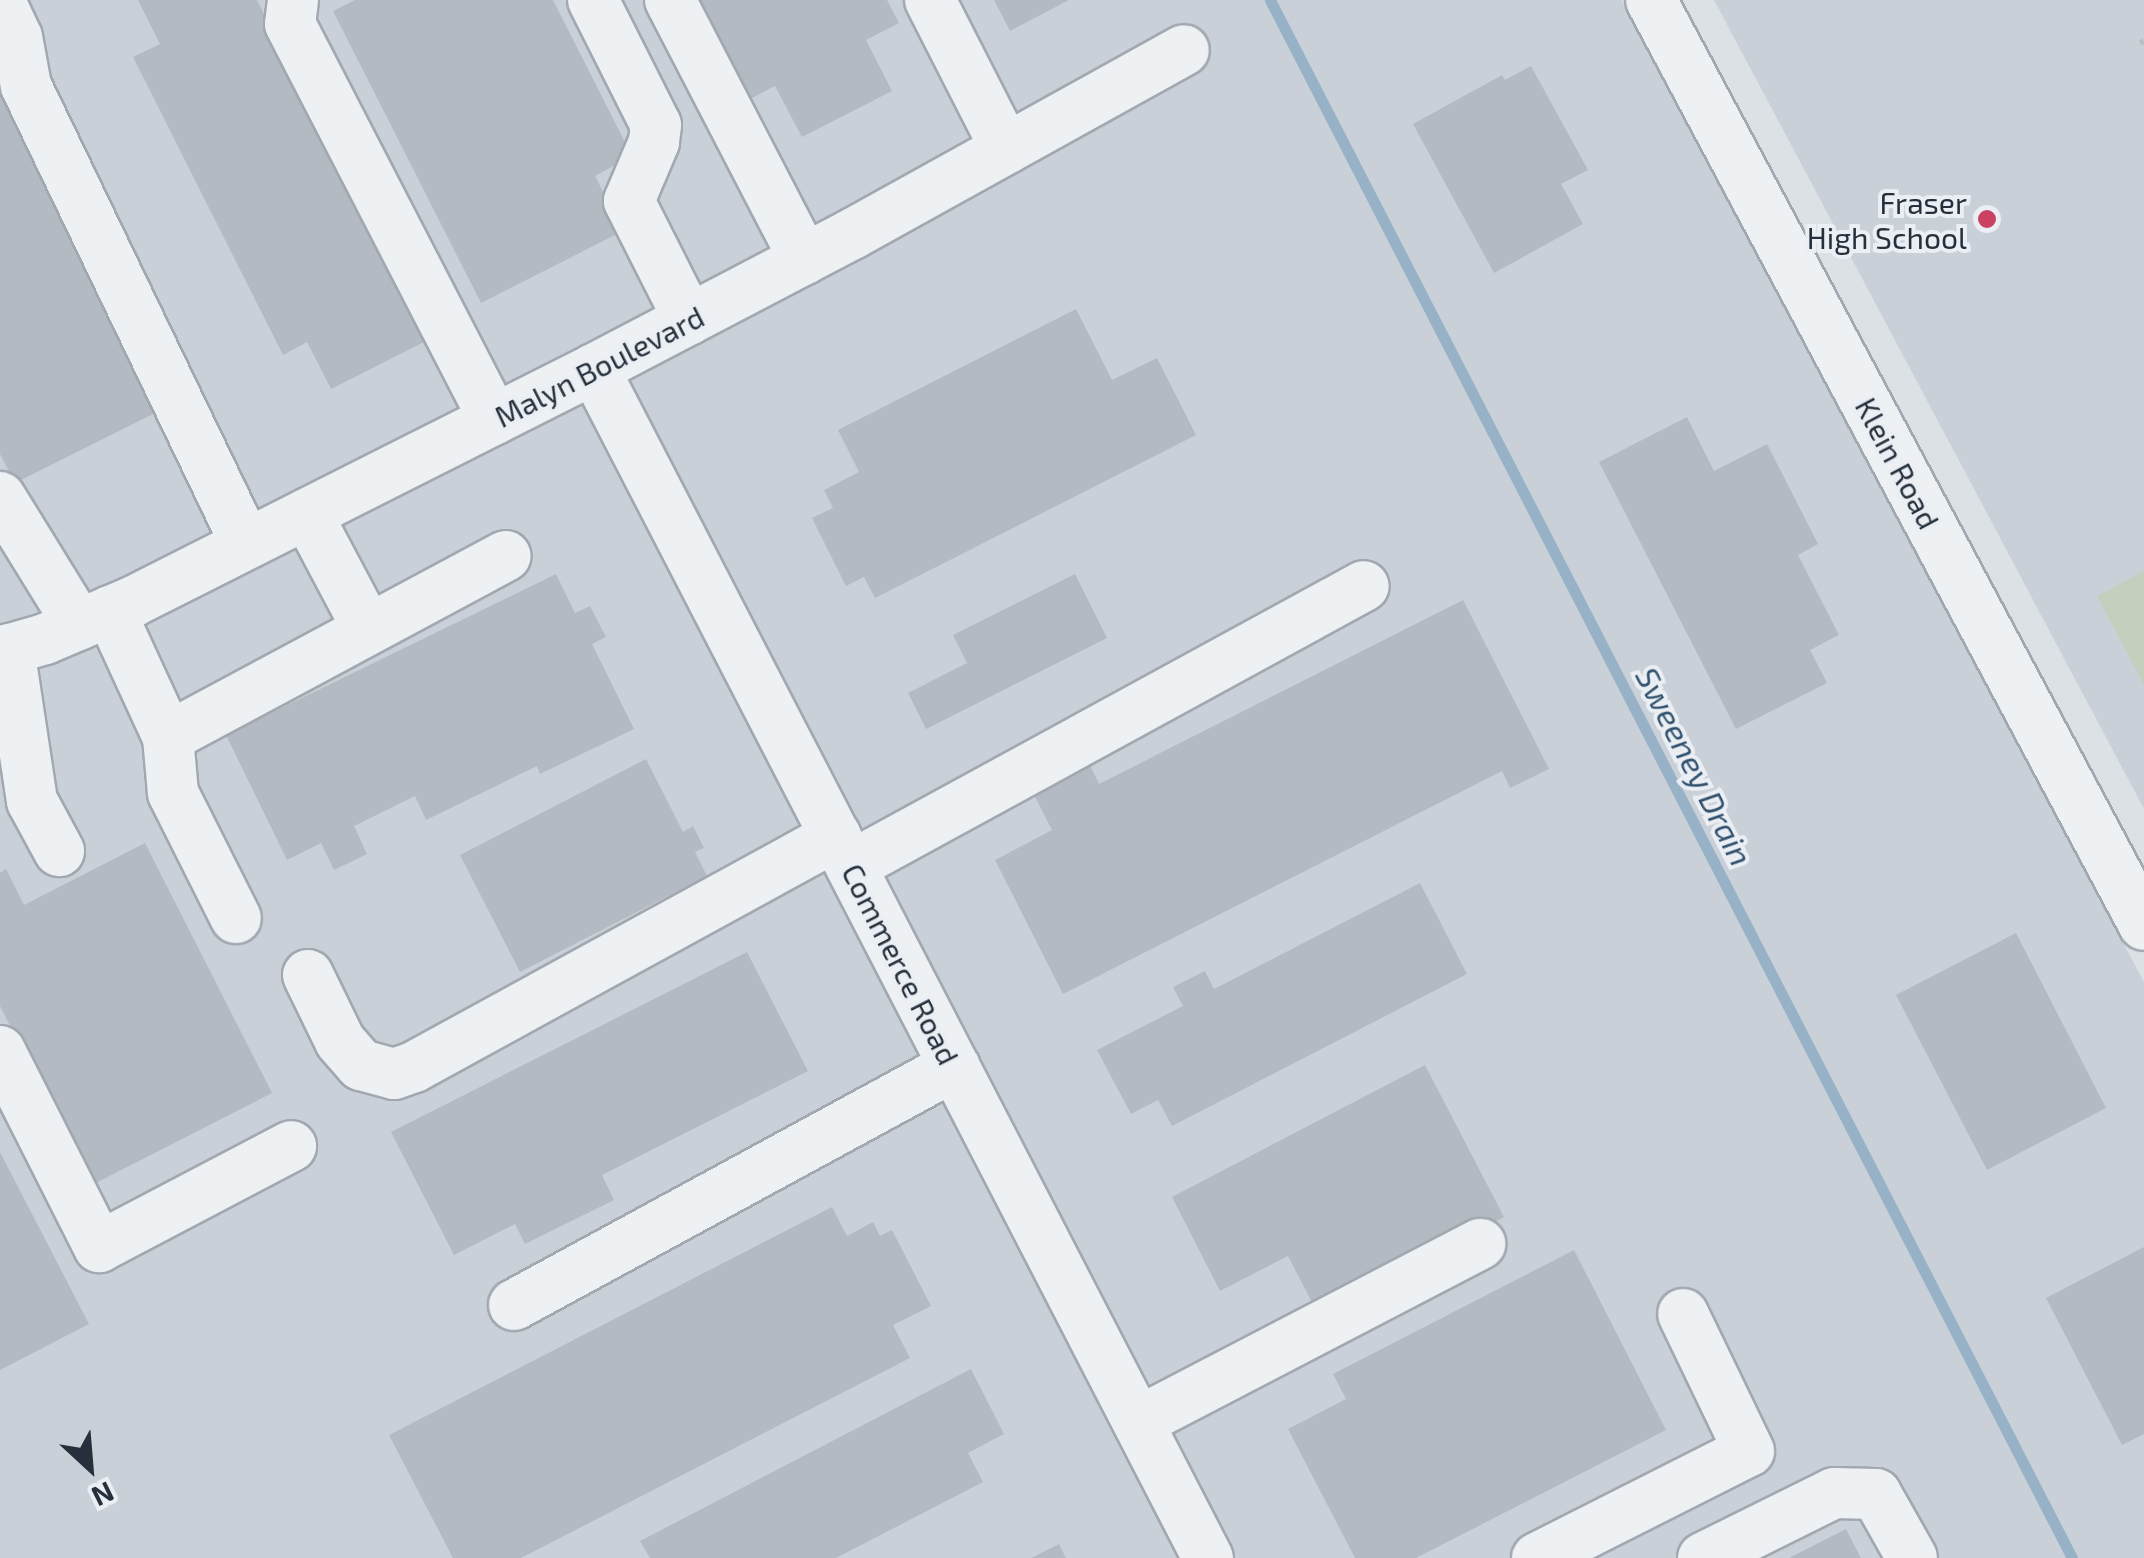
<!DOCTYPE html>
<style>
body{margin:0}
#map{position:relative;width:2144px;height:1558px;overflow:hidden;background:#dce1e6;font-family:"Exo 2",sans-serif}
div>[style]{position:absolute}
.built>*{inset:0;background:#cad0d8}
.green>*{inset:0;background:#c4d0bd}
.stream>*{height:11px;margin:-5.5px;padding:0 5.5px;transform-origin:5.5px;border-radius:5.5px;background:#97b2c6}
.building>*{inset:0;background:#b3bac2}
.path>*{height:6px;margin-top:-3px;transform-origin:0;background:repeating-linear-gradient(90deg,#babfc4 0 8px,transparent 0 16px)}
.roads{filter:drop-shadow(2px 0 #a2a8b0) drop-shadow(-2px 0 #a2a8b0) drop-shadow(0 2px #a2a8b0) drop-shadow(0 -2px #a2a8b0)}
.minor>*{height:50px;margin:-25px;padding:0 25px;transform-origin:25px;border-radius:25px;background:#eef1f4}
.dots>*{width:28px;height:28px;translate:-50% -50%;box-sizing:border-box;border:5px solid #ebeff4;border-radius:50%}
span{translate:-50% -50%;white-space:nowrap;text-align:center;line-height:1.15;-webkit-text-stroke:8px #ebeff4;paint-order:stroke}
.poi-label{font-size:30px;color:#26303c}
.right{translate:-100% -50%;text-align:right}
.street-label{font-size:30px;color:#26303c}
.water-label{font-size:32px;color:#31526f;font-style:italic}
.north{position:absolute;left:40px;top:1418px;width:100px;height:100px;-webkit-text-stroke:8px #ebeff4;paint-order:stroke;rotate:154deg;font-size:28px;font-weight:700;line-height:40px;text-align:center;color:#26303c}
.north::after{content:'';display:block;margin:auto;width:35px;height:45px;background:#26303c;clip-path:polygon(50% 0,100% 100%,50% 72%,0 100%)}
</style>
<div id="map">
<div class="built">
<div style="clip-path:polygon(0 0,1621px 0,2144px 982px,2144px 1558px,0 1558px)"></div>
<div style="clip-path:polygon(1714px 0,2144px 0,2144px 809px,1947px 438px)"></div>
</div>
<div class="green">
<div style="clip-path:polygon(2144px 571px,2144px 685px,2097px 596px)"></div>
</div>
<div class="stream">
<div style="left:1270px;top:0;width:1752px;rotate:62.76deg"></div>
</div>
<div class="building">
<div style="clip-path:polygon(138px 0,257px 0,428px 340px,331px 389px,307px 342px,283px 355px,133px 57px,160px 44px)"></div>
<div style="clip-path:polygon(355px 0,553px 0,632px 156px,595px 176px,623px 231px,481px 303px,333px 11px)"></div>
<div style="clip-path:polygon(699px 0,887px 0,899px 23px,866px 40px,892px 91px,802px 137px,775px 86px,750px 99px)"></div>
<div style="clip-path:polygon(994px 0,1069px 0,1010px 31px)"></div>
<div style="clip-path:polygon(1531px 66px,1588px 170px,1561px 184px,1583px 224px,1494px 273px,1413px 124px,1502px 75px,1505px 80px)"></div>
<div style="clip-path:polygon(0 87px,163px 409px,15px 483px,0 454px)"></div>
<div style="clip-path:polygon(1076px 309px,1112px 380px,1157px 358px,1196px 435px,875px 598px,864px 577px,846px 586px,812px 518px,833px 508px,824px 490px,859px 472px,838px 430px)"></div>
<div style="clip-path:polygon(1687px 417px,1714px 471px,1767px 444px,1818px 544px,1798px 555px,1839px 635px,1810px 650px,1827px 683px,1736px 729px,1599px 462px)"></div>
<div style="clip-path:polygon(556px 574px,575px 613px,590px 606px,606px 637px,592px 644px,634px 729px,540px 774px,537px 766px,426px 820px,415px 796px,354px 826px,367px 854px,334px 870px,321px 843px,287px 860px,226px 735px)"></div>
<div style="clip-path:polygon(1075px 574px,1107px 638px,926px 729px,908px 693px,967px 663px,953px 635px)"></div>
<div style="clip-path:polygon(1463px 600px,1549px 769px,1510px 788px,1502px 771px,1063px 994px,995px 860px,1052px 830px,1032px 791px,1089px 763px,1099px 784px)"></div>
<div style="clip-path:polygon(646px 759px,683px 832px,693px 826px,704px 848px,695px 852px,707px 876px,520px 972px,460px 855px)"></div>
<div style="clip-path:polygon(145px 843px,272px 1093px,92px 1185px,0 1006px,0 873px,6px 869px,24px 905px)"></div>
<div style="clip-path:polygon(1420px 883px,1467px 974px,1172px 1126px,1158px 1100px,1131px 1114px,1097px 1050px,1183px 1006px,1173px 987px,1205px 971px,1214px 989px)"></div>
<div style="clip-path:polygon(2016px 933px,2106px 1108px,1987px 1170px,1896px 995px)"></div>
<div style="clip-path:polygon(747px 952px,808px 1071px,602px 1175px,614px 1200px,525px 1244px,515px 1224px,454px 1255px,391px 1132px)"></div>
<div style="clip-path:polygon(1425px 1065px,1504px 1217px,1317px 1312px,1288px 1256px,1220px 1291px,1172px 1197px)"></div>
<div style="clip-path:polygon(0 1152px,89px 1324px,0 1370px)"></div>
<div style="clip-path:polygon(832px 1207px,847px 1236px,873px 1222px,880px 1236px,892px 1230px,931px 1306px,893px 1325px,910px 1358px,521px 1558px,453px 1558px,389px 1435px)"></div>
<div style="clip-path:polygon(2144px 1247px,2144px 1434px,2122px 1445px,2046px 1298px)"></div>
<div style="clip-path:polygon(1574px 1250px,1666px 1430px,1416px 1558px,1355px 1558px,1288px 1429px,1346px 1399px,1333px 1374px)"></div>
<div style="clip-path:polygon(971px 1369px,1004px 1434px,968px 1453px,983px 1482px,836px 1558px,650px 1558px,640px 1541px)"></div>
<div style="clip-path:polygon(1846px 1529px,1861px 1558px,1789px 1558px)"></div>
<div style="clip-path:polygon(1059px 1544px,1066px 1558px,1031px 1558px)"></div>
</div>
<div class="path">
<div style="left:2140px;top:43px;width:4px;rotate:-27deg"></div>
</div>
<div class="roads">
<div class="minor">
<div style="left:293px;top:0;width:24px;rotate:97deg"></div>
<div style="left:290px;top:24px;width:445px;rotate:62.7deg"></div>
<div style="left:593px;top:0;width:140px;rotate:63.3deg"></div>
<div style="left:656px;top:125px;width:17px;rotate:97deg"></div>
<div style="left:654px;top:142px;width:64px;rotate:113deg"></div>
<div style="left:629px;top:201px;width:133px;rotate:63.2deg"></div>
<div style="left:670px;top:0;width:292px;rotate:62.6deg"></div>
<div style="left:930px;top:0;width:167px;rotate:63deg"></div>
<div style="left:1651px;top:0;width:1048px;rotate:61.94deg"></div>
<div style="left:0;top:1px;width:40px;rotate:65deg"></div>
<div style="left:17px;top:37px;width:50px;rotate:79.6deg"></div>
<div style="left:26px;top:86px;width:508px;rotate:64.34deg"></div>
<div style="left:594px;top:369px;width:1338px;rotate:62.69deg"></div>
<div style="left:0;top:497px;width:150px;rotate:58.3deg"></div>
<div style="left:307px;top:514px;width:130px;rotate:62.1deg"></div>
<div style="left:110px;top:611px;width:139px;rotate:65.3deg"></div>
<div style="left:168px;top:737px;width:56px;rotate:84.9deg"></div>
<div style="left:173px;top:793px;width:140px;rotate:63.3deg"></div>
<div style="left:9px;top:649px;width:154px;rotate:81.4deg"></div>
<div style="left:32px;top:801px;width:57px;rotate:61.6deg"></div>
<div style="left:0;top:652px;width:47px;rotate:-16.1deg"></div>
<div style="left:45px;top:639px;width:95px;rotate:-23deg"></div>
<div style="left:132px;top:602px;width:517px;rotate:-26.76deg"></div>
<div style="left:594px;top:369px;width:293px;rotate:-27.6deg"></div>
<div style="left:854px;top:233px;width:377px;rotate:-29deg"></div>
<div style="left:168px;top:737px;width:383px;rotate:-28.2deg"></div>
<div style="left:851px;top:866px;width:584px;rotate:-28.63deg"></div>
<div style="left:308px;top:975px;width:73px;rotate:64.1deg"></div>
<div style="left:340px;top:1041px;width:32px;rotate:49deg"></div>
<div style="left:361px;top:1065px;width:34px;rotate:15deg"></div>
<div style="left:394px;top:1074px;width:21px;rotate:-19deg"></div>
<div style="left:414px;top:1067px;width:481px;rotate:-28.7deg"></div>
<div style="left:0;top:1051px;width:220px;rotate:63.2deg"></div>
<div style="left:99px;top:1247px;width:217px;rotate:-27.7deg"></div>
<div style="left:514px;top:1305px;width:501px;rotate:-28.51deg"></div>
<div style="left:1138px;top:1422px;width:386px;rotate:-27.5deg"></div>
<div style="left:1537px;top:1558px;width:237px;rotate:-26.8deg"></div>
<div style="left:1749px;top:1451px;width:152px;rotate:-115.7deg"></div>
<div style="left:1703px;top:1558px;width:146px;rotate:-26.4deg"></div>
<div style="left:1834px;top:1493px;width:42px;rotate:1.4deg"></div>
<div style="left:1876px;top:1494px;width:73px;rotate:60.6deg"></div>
</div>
</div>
<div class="dots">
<div style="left:1987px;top:219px;background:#cb4163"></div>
</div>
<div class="poi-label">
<span class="right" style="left:1967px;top:219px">Fraser<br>High School</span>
</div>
<div class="street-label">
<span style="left:599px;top:366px;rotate:-27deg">Malyn Boulevard</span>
<span style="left:1898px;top:463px;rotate:62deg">Klein Road</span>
<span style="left:901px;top:964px;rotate:63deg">Commerce Road</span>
</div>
<div class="water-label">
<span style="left:1695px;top:766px;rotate:63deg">Sweeney Drain</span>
</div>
<div class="north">N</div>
</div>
